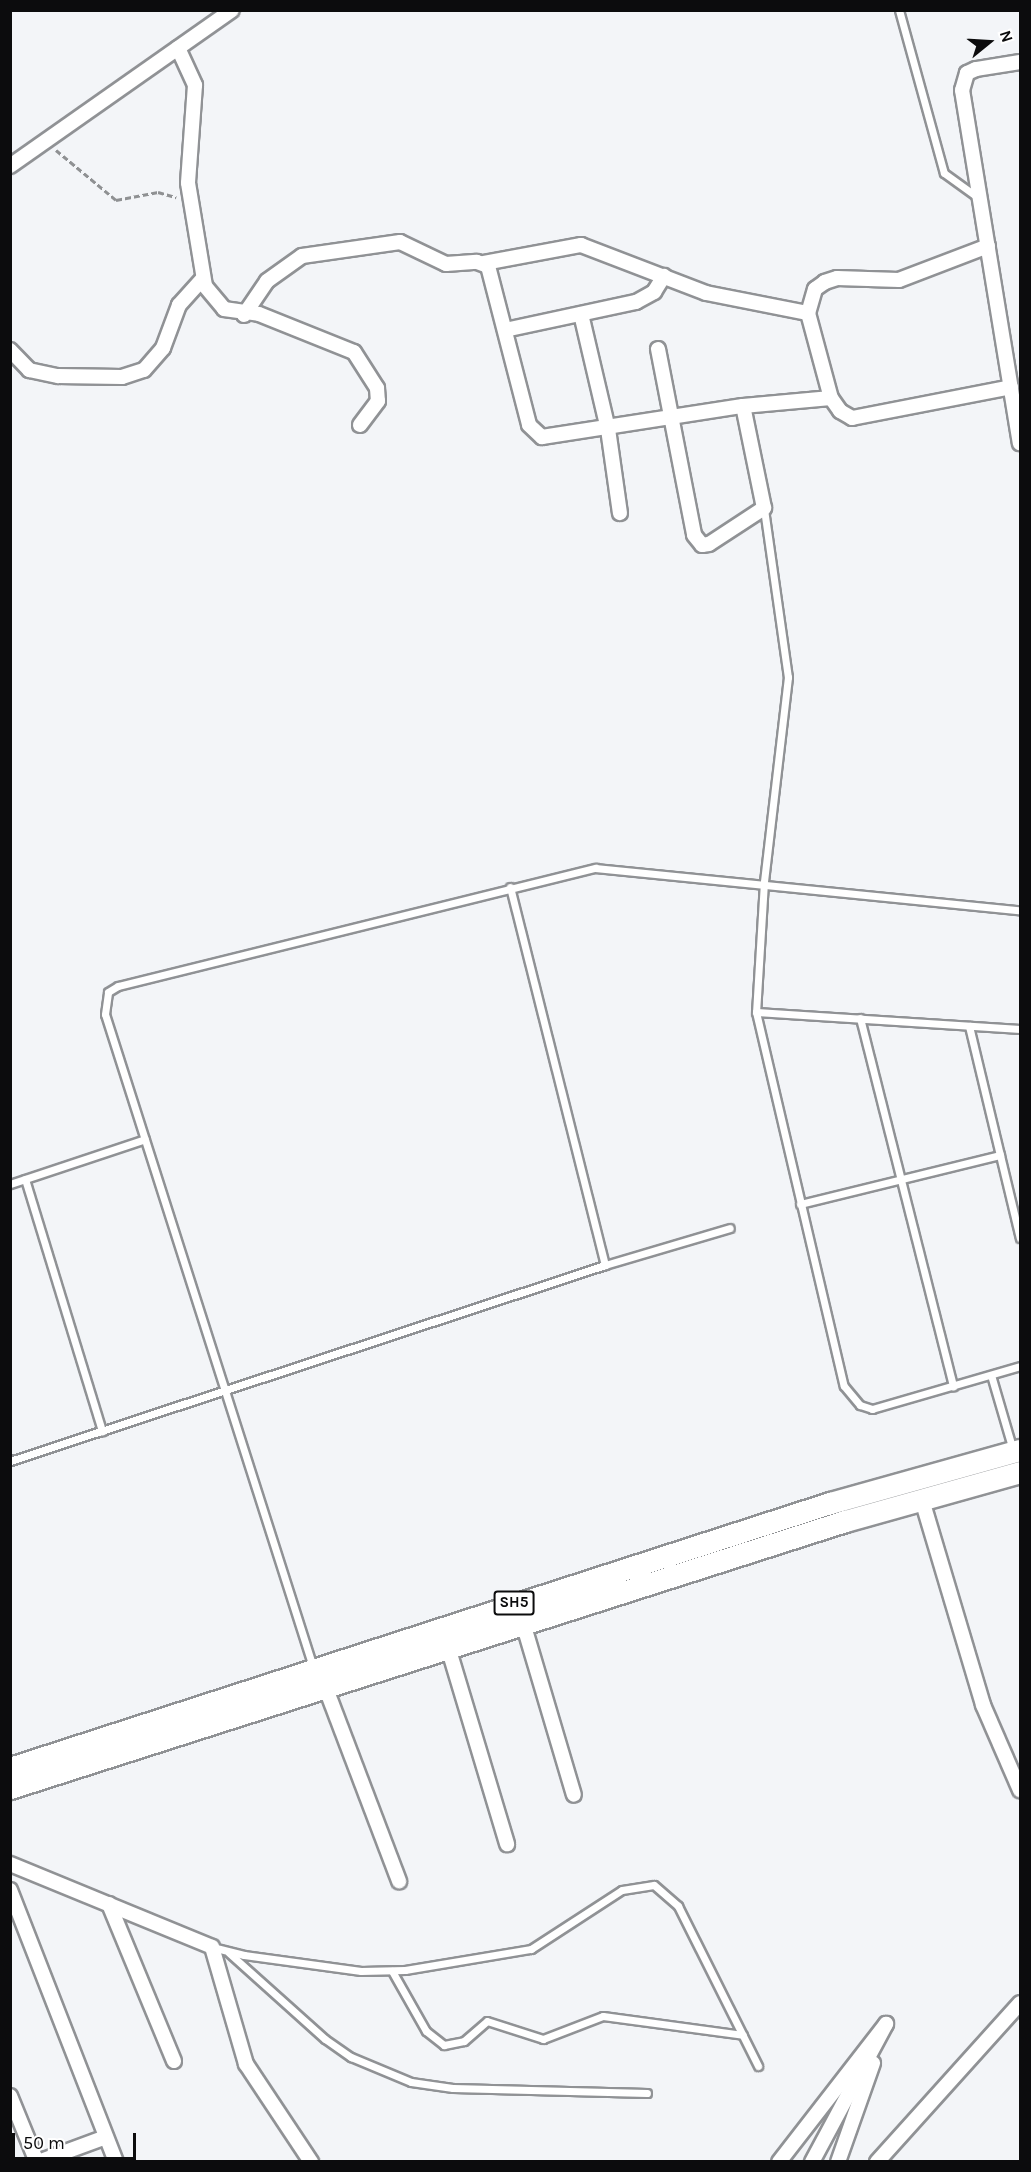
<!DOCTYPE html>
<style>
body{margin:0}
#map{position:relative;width:1031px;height:2172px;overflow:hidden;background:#f3f5f8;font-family:Karla,sans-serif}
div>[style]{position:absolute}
.path>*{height:3px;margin-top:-1.5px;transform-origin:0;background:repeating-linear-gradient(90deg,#8f9193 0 6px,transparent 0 9px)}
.roads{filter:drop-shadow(2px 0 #909295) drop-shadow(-2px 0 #909295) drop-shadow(0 2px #909295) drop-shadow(0 -2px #909295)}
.service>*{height:7px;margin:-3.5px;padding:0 3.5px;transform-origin:3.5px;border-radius:3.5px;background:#fff}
.minor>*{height:14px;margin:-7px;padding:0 7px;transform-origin:7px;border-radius:7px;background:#fff}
.primary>*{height:21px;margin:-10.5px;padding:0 10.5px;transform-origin:10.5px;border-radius:10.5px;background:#fff}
span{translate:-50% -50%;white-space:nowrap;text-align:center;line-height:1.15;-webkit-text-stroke:4.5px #fff;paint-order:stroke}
.shield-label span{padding:2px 4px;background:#fff;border:2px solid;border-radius:4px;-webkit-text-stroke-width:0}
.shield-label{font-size:15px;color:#0c0c0d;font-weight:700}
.frame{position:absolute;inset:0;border:12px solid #0c0c0d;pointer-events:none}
.north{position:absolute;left:959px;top:12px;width:60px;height:60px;-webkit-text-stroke:4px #fff;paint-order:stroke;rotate:72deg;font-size:16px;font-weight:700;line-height:24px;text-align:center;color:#0c0c0d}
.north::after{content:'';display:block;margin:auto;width:21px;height:27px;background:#0c0c0d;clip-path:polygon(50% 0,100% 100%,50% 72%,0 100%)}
.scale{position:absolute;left:12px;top:2133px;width:124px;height:27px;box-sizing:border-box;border:3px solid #0c0c0d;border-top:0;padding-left:8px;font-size:18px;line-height:21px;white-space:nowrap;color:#0c0c0d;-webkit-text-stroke:4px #fff;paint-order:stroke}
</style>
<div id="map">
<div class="path">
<div style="left:56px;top:150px;width:78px;rotate:39.8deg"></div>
<div style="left:116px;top:200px;width:43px;rotate:-10.8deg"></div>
<div style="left:158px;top:192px;width:19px;rotate:16deg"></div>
</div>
<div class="roads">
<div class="service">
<div style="left:899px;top:10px;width:169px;rotate:74.6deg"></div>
<div style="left:944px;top:173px;width:44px;rotate:35.8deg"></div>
<div style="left:764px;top:509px;width:170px;rotate:81.9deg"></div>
<div style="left:788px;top:677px;width:206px;rotate:96.7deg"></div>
<div style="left:764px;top:882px;width:130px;rotate:93.5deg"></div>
<div style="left:756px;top:1012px;width:384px;rotate:76.8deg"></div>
<div style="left:844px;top:1386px;width:25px;rotate:50deg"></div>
<div style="left:860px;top:1405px;width:13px;rotate:18deg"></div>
<div style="left:872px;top:1409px;width:154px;rotate:-16.2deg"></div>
<div style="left:510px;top:887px;width:390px;rotate:75.9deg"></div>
<div style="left:756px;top:1012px;width:265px;rotate:3.7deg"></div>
<div style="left:860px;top:1018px;width:380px;rotate:75.8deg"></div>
<div style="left:969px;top:1026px;width:218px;rotate:76.5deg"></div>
<div style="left:25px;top:1179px;width:264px;rotate:73deg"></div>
<div style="left:10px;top:1184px;width:142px;rotate:-18.4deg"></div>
<div style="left:800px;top:1204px;width:206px;rotate:-13.8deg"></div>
<div style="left:991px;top:1375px;width:78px;rotate:73.7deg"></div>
<div style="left:10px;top:1461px;width:626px;rotate:-18.23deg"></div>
<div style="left:605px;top:1265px;width:130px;rotate:-16.5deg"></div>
<div style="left:313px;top:1667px;width:685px;rotate:-107.67deg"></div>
<div style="left:105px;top:1014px;width:22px;rotate:-82deg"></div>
<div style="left:108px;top:992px;width:12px;rotate:-31deg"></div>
<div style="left:118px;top:986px;width:492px;rotate:-13.9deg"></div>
<div style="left:596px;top:868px;width:426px;rotate:5.7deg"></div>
<div style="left:212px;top:1947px;width:33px;rotate:14deg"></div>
<div style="left:244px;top:1955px;width:118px;rotate:7.8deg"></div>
<div style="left:361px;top:1971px;width:44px;rotate:-1.3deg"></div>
<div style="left:405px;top:1970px;width:128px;rotate:-9.5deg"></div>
<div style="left:531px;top:1949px;width:108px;rotate:-33deg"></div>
<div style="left:622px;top:1890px;width:32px;rotate:-9deg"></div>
<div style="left:654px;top:1885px;width:32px;rotate:41deg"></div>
<div style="left:678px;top:1906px;width:179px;rotate:63.4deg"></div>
<div style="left:229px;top:1953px;width:129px;rotate:41.9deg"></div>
<div style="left:325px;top:2039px;width:32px;rotate:35deg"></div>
<div style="left:351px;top:2057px;width:65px;rotate:22.6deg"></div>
<div style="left:411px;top:2082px;width:42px;rotate:8.1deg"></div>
<div style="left:453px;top:2088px;width:194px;rotate:1.5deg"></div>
<div style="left:392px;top:1971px;width:69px;rotate:60.5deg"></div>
<div style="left:426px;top:2031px;width:23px;rotate:38deg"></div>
<div style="left:444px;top:2045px;width:20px;rotate:-11deg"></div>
<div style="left:464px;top:2041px;width:30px;rotate:-41deg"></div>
<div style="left:487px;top:2021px;width:59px;rotate:17.8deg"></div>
<div style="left:543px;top:2039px;width:64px;rotate:-21deg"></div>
<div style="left:603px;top:2016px;width:141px;rotate:7.7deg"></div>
</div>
<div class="minor">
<div style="left:178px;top:48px;width:41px;rotate:65.3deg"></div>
<div style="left:195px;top:85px;width:98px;rotate:94.1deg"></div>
<div style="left:188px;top:183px;width:104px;rotate:80.6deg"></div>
<div style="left:205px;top:286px;width:30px;rotate:50deg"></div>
<div style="left:224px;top:309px;width:35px;rotate:8deg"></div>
<div style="left:259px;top:314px;width:102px;rotate:21.8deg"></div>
<div style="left:354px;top:352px;width:43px;rotate:57.4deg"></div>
<div style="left:377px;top:388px;width:13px;rotate:86deg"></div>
<div style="left:378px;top:401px;width:30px;rotate:127deg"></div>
<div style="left:1020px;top:62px;width:45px;rotate:171deg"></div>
<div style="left:976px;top:69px;width:10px;rotate:156deg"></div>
<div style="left:967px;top:73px;width:18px;rotate:106deg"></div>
<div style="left:962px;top:90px;width:358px;rotate:80.7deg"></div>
<div style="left:10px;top:166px;width:271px;rotate:-35.1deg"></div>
<div style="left:988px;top:246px;width:95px;rotate:159.1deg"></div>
<div style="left:899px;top:280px;width:62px;rotate:-178.2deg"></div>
<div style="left:837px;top:278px;width:13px;rotate:162deg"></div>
<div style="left:825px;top:282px;width:12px;rotate:145deg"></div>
<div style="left:815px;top:289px;width:25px;rotate:106deg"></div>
<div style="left:808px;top:313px;width:88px;rotate:74.9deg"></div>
<div style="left:831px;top:398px;width:16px;rotate:55deg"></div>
<div style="left:840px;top:411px;width:14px;rotate:30deg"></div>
<div style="left:852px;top:418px;width:162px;rotate:-11deg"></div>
<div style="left:484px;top:263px;width:99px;rotate:-10.5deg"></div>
<div style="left:581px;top:245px;width:134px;rotate:21deg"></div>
<div style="left:706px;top:293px;width:104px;rotate:11.1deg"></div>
<div style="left:581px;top:314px;width:118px;rotate:76.8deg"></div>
<div style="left:608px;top:429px;width:85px;rotate:81.9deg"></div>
<div style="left:244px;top:315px;width:41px;rotate:-55.9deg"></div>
<div style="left:267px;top:281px;width:43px;rotate:-35.5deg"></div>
<div style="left:302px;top:256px;width:99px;rotate:-8.1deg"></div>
<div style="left:400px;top:242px;width:51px;rotate:25.6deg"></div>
<div style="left:446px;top:264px;width:31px;rotate:-4deg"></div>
<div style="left:477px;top:262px;width:12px;rotate:20deg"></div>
<div style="left:488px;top:266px;width:164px;rotate:75.5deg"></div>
<div style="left:529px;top:425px;width:18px;rotate:43deg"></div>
<div style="left:542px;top:437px;width:203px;rotate:-8.8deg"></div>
<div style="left:743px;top:406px;width:88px;rotate:-5.2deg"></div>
<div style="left:505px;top:330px;width:134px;rotate:-12.1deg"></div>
<div style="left:636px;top:302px;width:21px;rotate:-29deg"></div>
<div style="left:654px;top:292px;width:19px;rotate:-58deg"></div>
<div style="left:658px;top:349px;width:189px;rotate:79deg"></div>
<div style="left:694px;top:535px;width:13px;rotate:51deg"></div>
<div style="left:702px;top:545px;width:7px;rotate:-8deg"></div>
<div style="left:709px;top:544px;width:66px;rotate:-33.2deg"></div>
<div style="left:764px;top:508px;width:104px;rotate:-101.6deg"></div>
<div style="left:10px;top:350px;width:28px;rotate:46deg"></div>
<div style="left:29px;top:370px;width:30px;rotate:12deg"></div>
<div style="left:58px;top:376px;width:64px;rotate:0.9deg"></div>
<div style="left:122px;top:377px;width:23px;rotate:-18deg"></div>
<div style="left:144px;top:370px;width:29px;rotate:-49deg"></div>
<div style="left:163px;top:348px;width:46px;rotate:-69.6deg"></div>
<div style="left:179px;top:305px;width:36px;rotate:-48deg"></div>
<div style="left:922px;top:1500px;width:214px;rotate:73.4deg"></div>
<div style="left:983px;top:1705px;width:93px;rotate:66.5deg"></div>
<div style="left:523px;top:1623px;width:179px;rotate:73.5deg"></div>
<div style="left:448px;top:1647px;width:206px;rotate:73.3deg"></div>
<div style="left:325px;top:1686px;width:209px;rotate:69.2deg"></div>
<div style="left:10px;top:1864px;width:218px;rotate:22.3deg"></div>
<div style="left:212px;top:1947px;width:122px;rotate:73.8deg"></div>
<div style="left:246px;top:2064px;width:118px;rotate:56.4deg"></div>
<div style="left:10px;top:1890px;width:292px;rotate:68.7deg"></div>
<div style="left:109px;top:1904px;width:170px;rotate:67.5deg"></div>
<div style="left:10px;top:2096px;width:71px;rotate:67.8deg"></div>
<div style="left:38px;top:2162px;width:72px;rotate:-20.2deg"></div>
<div style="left:779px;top:2162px;width:175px;rotate:-52.2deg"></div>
<div style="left:886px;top:2024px;width:157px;rotate:118.2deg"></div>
<div style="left:838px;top:2162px;width:105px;rotate:-70.5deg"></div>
<div style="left:877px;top:2162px;width:214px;rotate:-48deg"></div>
</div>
<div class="primary">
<div style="left:10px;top:1768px;width:862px;rotate:-17.91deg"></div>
<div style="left:830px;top:1503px;width:197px;rotate:-15.6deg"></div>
<div style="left:10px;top:1788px;width:877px;rotate:-17.73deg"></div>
<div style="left:845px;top:1521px;width:182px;rotate:-15.6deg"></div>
</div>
</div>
<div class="shield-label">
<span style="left:514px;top:1603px">SH5</span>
</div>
<div class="frame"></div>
<div class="north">N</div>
<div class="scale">50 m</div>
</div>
